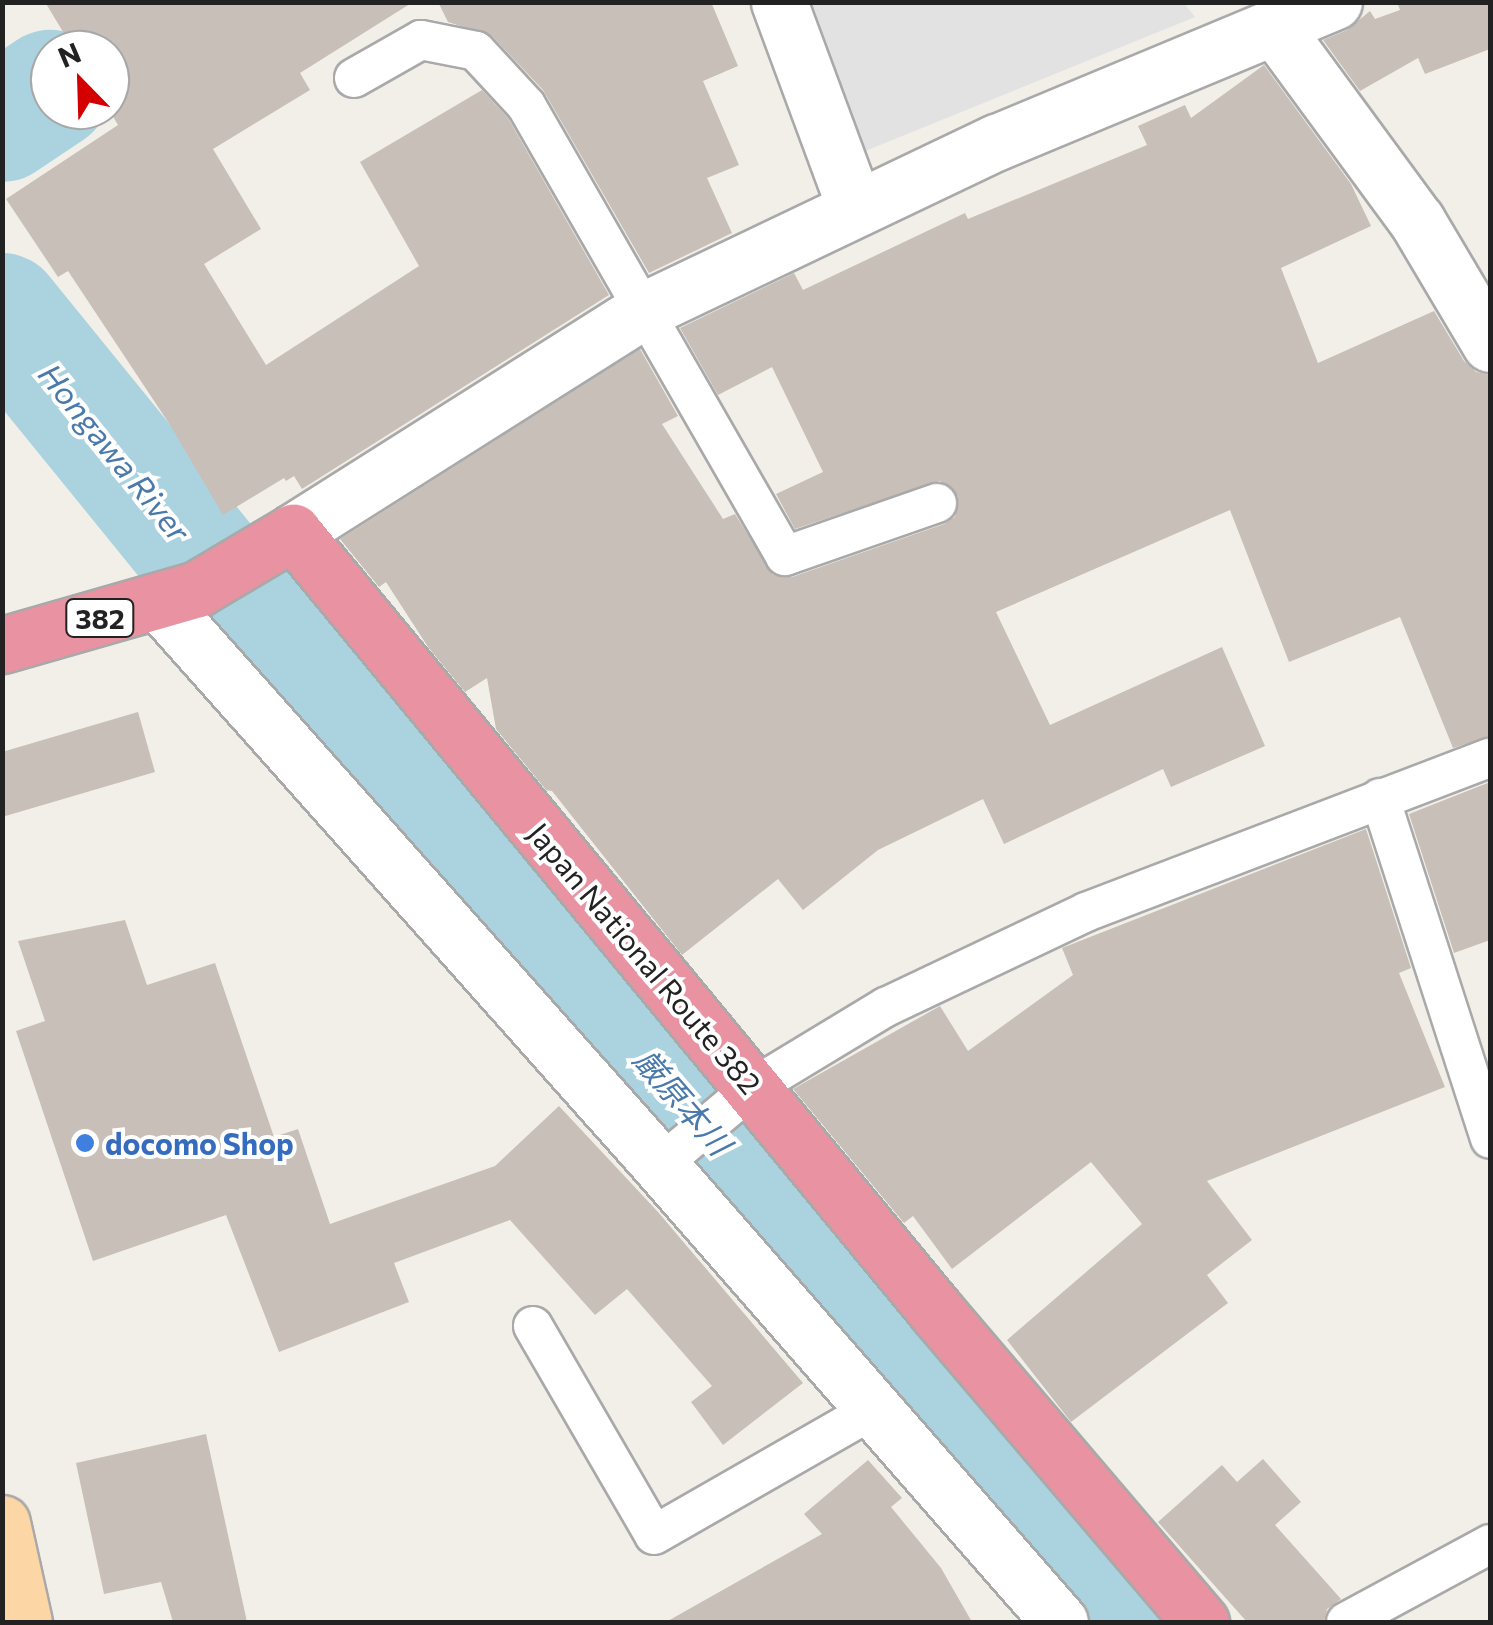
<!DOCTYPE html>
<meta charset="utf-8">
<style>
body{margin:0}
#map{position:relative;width:1493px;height:1625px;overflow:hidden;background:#f2efe9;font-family:Commissioner,"Noto Sans JP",sans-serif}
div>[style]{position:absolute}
.parking>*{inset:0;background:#e2e2e2}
.river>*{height:120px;margin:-60px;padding:0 60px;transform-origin:60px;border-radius:60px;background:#aad3df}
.building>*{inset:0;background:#c7bfb8}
.roads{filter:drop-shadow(2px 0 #a9a9a9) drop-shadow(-2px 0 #a9a9a9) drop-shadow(0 2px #a9a9a9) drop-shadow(0 -2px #a9a9a9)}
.lane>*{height:38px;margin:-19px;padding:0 19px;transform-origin:19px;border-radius:19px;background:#fff}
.street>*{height:55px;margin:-27.5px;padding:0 27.5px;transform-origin:27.5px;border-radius:27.5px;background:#fff}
.primary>*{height:55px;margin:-27.5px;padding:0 27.5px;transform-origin:27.5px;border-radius:27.5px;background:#fcd6a4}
.highway>*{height:55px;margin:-27.5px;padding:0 27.5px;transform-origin:27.5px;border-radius:27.5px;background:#e892a2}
.dots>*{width:28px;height:28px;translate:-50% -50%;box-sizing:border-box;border:5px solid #fff;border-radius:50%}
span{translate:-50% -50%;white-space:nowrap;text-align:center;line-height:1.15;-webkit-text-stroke:8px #fff;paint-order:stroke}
.shield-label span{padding:2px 8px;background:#fff;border:2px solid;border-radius:8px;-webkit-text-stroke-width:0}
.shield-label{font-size:28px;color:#222;font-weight:700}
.street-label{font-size:30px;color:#222}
.shop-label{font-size:30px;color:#366cbe;font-weight:700}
.left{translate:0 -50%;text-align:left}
.water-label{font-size:32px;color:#4a7aab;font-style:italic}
.frame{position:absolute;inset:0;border:5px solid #222;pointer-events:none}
.north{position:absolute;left:30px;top:30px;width:100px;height:100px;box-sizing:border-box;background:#fff;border:2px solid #a7a7a7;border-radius:50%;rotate:337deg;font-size:28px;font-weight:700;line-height:40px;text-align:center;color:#222}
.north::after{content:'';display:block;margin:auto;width:35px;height:45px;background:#d40000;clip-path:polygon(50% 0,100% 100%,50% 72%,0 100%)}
</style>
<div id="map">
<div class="parking">
<div style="clip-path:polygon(1183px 2px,1195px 17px,858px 154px,805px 3px)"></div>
</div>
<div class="river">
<div style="left:2px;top:122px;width:58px;rotate:-33.7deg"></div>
<div style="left:2px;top:313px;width:357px;rotate:50.9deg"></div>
<div style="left:227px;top:590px;width:153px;rotate:44.5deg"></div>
<div style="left:336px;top:697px;width:161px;rotate:51.3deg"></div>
<div style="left:437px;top:823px;width:445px;rotate:48.5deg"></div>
<div style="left:732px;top:1156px;width:612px;rotate:49.57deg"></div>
</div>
<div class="building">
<div style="clip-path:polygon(45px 2px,413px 2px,300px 73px,310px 90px,213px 149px,261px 229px,204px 264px,266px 365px,419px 266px,360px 162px,482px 90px,508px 118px,609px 295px,302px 489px,294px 476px,286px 481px,284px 478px,223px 515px,170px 425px,68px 271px,58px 277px,6px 199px,118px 125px,109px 110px,110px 50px,74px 50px)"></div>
<div style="clip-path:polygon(438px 2px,711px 2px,738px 66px,703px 81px,739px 165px,707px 178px,732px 233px,649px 273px,543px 90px,492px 36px,448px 22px)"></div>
<div style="clip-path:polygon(1397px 2px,1490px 2px,1490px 49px,1425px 74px,1418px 58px,1360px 91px,1323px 40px,1347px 30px,1370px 11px,1375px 19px,1400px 10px)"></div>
<div style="clip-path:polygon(1264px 65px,1351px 184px,1371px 226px,1281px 268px,1318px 363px,1434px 311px,1464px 361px,1476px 372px,1490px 375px,1490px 736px,1453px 748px,1400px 617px,1289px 662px,1230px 510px,996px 612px,1050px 725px,1222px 647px,1265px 746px,1171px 787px,1163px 769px,1004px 844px,983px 799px,878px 850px,803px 910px,778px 879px,682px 955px,552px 791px,546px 790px,496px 729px,487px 678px,465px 692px,428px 647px,386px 582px,379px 587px,340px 539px,640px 349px,678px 416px,662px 424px,723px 519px,735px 514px,773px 575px,792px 577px,944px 524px,955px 517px,958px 497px,940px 481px,795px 529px,776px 494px,823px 472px,772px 367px,718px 395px,680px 328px,794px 273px,803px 290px,965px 213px,968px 219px,1147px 145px,1138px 126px,1185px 105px,1191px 118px)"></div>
<div style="clip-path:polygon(138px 712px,155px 772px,2px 817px,2px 752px)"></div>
<div style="clip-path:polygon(1490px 782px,1490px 940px,1454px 953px,1409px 814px)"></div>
<div style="clip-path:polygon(1366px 829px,1411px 968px,1399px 973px,1445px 1087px,1207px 1181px,1252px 1240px,1207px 1275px,1228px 1303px,1071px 1422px,1007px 1340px,1142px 1224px,1091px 1162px,952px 1269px,913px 1216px,904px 1223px,793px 1089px,940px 1006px,968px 1051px,1073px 975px,1062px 948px)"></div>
<div style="clip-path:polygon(125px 920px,147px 985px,215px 963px,274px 1137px,298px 1129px,330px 1224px,495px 1166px,559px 1106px,658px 1212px,803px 1383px,723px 1445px,691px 1402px,712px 1386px,627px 1289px,595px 1315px,510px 1220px,394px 1263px,409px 1302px,279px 1352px,226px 1215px,93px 1261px,16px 1031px,45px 1021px,18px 941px)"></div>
<div style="clip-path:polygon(206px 1434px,247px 1622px,173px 1622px,161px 1582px,104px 1594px,76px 1463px)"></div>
<div style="clip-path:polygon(1263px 1459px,1301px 1502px,1275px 1525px,1341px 1599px,1327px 1609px,1324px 1622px,1247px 1622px,1158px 1522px,1222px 1465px,1237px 1482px)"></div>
<div style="clip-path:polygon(868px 1460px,902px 1498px,891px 1507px,941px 1568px,972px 1622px,666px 1622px,822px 1534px,804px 1514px)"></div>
</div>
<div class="roads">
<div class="lane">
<div style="left:354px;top:78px;width:77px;rotate:-29.6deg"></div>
<div style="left:421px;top:40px;width:56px;rotate:11.3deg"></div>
<div style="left:476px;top:51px;width:74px;rotate:47.2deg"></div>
<div style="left:526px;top:105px;width:520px;rotate:60.13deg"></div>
<div style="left:785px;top:556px;width:161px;rotate:-19.2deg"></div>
<div style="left:1380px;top:798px;width:358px;rotate:72.1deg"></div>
<div style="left:660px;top:1165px;width:120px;rotate:-39.9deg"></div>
<div style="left:752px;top:1088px;width:157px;rotate:-31.2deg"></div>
<div style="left:886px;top:1007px;width:221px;rotate:-25.4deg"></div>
<div style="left:1086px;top:912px;width:432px;rotate:-20.9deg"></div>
<div style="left:533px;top:1326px;width:241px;rotate:59.9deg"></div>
<div style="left:654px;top:1535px;width:254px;rotate:-29.8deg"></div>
<div style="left:1346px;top:1622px;width:164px;rotate:-28.4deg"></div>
</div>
<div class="street">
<div style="left:779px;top:2px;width:220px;rotate:69.7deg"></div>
<div style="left:1275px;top:28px;width:240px;rotate:53.7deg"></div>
<div style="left:1417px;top:221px;width:143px;rotate:59.3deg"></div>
<div style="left:293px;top:532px;width:415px;rotate:-32.3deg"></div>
<div style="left:644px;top:310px;width:391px;rotate:-25.5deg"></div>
<div style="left:997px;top:142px;width:365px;rotate:-22.6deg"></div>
<div style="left:159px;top:602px;width:754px;rotate:48.33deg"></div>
<div style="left:660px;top:1165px;width:607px;rotate:48.81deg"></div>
</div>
<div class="primary">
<div style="left:2px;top:1523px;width:101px;rotate:77.5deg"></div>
</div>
<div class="highway">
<div style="left:2px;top:645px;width:203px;rotate:-16deg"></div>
<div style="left:197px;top:589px;width:112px;rotate:-30.7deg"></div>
<div style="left:293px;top:532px;width:1010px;rotate:50.46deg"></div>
<div style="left:936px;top:1311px;width:409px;rotate:49.6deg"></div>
</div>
</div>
<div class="dots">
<div style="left:85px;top:1143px;background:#3f7fe0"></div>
</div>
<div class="shield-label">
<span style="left:100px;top:618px">382</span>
</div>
<div class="street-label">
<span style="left:645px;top:958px;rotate:50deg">Japan National Route 382</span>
</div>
<div class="shop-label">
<span class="left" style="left:105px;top:1143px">docomo Shop</span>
</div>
<div class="water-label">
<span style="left:115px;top:452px;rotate:51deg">Hongawa River</span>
<span style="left:683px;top:1101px;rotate:49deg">厳原本川</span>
</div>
<div class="frame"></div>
<div class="north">N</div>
</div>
